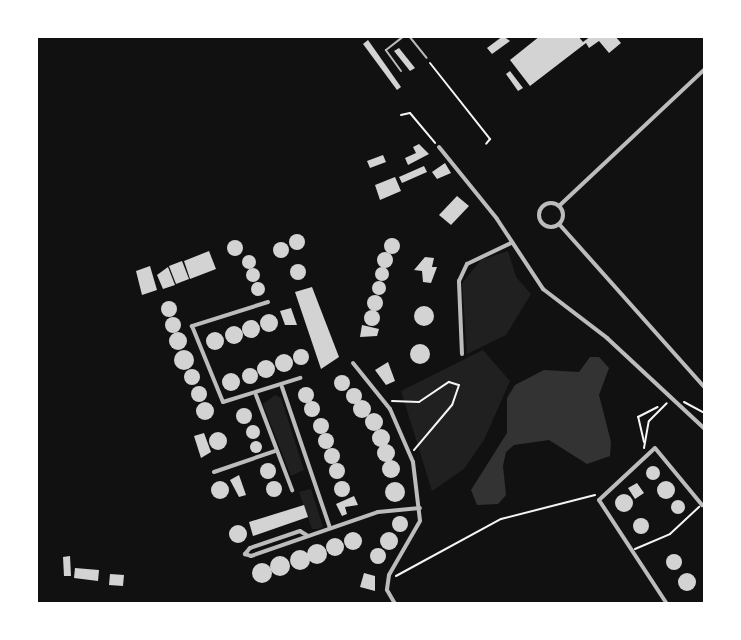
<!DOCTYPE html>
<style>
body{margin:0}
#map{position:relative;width:741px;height:640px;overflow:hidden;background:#111;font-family:"Noto Sans",sans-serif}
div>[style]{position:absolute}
.green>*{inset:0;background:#202020}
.water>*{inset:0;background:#333}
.building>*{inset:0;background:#d3d3d3}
.round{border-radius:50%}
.path>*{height:2px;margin:-1px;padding:0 1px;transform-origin:1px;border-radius:1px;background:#f5f5f5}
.service>*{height:2px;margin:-1px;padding:0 1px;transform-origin:1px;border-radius:1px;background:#bcbcbc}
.minor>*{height:4px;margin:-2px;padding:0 2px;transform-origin:2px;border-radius:2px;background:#bcbcbc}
.minor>.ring{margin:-2px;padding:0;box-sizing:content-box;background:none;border:4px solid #bcbcbc;border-radius:50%}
span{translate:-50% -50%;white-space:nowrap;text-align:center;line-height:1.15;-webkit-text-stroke:6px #fff;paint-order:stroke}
.frame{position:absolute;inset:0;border:38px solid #fff;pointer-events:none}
</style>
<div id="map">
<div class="green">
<div style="clip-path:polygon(508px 251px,516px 277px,531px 294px,506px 335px,467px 354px,462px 283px,481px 260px)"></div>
<div style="clip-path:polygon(483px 350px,510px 381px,484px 440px,464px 469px,432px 491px,401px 391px)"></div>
<div style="clip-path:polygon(275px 395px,281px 398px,304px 470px,291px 476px,263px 404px)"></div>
<div style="clip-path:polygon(311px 489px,323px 527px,318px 529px,312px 529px,299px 492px)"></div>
</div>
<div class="water">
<div style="clip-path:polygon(590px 357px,599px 357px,609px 368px,599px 395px,611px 442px,610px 456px,587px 464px,549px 440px,514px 445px,506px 452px,503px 466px,506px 495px,498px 504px,477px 505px,471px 490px,507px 433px,507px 398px,515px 385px,544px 370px,579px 372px)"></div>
</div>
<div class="building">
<div style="clip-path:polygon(503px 36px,510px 41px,492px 54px,487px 48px)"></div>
<div style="clip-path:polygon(540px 36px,578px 36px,583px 42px,591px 36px,615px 36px,621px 43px,609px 53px,599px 41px,589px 48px,586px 43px,530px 86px,510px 60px)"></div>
<div style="clip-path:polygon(368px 40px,401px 87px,397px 90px,363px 44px)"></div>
<div style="clip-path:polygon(399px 48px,415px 68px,410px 71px,394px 51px)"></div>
<div style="clip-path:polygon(510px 71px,523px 88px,518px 91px,506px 74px)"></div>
<div style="clip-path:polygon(419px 144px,429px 154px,408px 165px,405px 158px,416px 153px,413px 147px)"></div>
<div style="clip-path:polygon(383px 155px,386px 162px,370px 168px,367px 161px)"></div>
<div style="clip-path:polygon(445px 163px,451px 173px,437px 179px,432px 172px)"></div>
<div style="clip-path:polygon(424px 166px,427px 172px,402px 183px,399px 177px)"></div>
<div style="clip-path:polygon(395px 177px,401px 191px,380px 200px,375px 185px)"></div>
<div style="clip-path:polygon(457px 196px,469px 206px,451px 225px,439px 215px)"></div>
<div class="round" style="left:289px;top:234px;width:16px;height:16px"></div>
<div class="round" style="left:384px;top:238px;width:16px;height:16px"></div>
<div class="round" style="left:227px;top:240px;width:16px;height:16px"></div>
<div class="round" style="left:273px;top:242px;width:16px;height:16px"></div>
<div style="clip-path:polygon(209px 251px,216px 269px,190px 279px,184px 261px)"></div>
<div class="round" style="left:377px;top:252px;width:16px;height:16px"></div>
<div class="round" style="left:242px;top:255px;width:14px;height:14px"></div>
<div style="clip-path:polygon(425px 257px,434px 258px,432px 267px,437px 267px,431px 283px,423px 282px,422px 271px,414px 270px)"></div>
<div style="clip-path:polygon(182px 261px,189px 279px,176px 284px,169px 266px)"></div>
<div class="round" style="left:290px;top:264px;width:16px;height:16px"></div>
<div style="clip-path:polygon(150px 266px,157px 290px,142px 295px,136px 271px)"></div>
<div class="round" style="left:375px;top:267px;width:14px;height:14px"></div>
<div style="clip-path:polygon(168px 267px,175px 285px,163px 289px,157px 275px)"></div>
<div class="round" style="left:246px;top:268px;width:14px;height:14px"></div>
<div class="round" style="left:372px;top:281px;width:14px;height:14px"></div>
<div class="round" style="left:251px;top:282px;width:14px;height:14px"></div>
<div style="clip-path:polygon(312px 287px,339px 357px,321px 369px,295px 292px)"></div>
<div class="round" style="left:367px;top:295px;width:16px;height:16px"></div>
<div class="round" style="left:161px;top:301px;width:16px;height:16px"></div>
<div class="round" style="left:414px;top:306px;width:20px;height:20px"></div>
<div style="clip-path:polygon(291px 308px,297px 325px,285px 325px,280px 311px)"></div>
<div class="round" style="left:364px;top:310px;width:16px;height:16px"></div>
<div class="round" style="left:260px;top:314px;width:18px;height:18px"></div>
<div class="round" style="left:165px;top:317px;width:16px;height:16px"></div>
<div class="round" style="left:242px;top:320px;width:18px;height:18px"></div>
<div style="clip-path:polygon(362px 325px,379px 329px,377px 336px,360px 337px)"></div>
<div class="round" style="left:225px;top:326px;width:18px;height:18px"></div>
<div class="round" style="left:169px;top:332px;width:18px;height:18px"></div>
<div class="round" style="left:206px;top:332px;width:18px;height:18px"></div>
<div class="round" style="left:410px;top:344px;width:20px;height:20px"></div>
<div class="round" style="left:293px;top:349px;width:16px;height:16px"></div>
<div class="round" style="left:174px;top:350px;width:20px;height:20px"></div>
<div class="round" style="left:275px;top:354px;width:18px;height:18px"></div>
<div class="round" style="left:257px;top:360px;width:18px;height:18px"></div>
<div style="clip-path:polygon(388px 362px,395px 381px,386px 385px,375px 370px)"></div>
<div class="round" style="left:242px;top:368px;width:16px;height:16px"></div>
<div class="round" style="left:184px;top:369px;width:16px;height:16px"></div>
<div class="round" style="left:222px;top:373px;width:18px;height:18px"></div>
<div class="round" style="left:334px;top:375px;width:16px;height:16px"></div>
<div class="round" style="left:191px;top:386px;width:16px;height:16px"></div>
<div class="round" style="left:298px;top:387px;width:16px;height:16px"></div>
<div class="round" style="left:346px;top:388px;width:16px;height:16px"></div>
<div class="round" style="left:353px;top:400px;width:18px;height:18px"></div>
<div class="round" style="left:304px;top:401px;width:16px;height:16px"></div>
<div class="round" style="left:196px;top:402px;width:18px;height:18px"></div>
<div class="round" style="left:236px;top:408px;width:16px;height:16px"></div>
<div class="round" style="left:365px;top:413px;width:18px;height:18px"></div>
<div class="round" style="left:313px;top:418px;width:16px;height:16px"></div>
<div class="round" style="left:246px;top:425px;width:14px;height:14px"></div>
<div class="round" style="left:372px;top:429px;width:18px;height:18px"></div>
<div class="round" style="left:209px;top:432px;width:18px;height:18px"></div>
<div style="clip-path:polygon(204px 433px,211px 452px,201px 458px,194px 436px)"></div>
<div class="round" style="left:318px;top:433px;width:16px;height:16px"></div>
<div class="round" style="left:250px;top:441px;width:12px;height:12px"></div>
<div class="round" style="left:377px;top:444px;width:18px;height:18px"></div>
<div class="round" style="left:324px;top:448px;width:16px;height:16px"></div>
<div class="round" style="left:382px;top:460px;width:18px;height:18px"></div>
<div class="round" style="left:260px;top:463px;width:16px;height:16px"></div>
<div class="round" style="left:329px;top:463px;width:16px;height:16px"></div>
<div class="round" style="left:646px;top:466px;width:14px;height:14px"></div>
<div style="clip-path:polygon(239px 475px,246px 495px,239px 497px,230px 480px)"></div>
<div class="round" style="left:211px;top:481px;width:18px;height:18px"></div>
<div class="round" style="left:657px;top:481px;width:18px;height:18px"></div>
<div class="round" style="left:266px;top:481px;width:16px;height:16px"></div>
<div class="round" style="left:334px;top:481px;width:16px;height:16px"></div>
<div class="round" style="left:385px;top:482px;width:20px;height:20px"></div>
<div style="clip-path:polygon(637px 483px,644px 493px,635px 499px,628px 488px)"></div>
<div class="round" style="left:615px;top:494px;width:18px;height:18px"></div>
<div style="clip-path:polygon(354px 496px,358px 505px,345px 507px,347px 514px,342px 516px,336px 504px)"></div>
<div class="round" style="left:671px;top:500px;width:14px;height:14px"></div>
<div style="clip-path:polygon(304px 505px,308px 517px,253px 536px,249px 522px)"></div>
<div class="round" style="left:392px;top:516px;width:16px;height:16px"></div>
<div class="round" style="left:633px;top:518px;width:16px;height:16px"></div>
<div class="round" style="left:229px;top:525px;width:18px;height:18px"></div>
<div class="round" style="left:344px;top:532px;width:18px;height:18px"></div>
<div class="round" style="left:380px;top:532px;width:18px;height:18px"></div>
<div class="round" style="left:326px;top:538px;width:18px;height:18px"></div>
<div class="round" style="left:307px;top:544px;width:20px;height:20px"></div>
<div class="round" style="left:370px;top:548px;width:16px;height:16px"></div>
<div class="round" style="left:290px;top:550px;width:20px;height:20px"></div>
<div class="round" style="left:666px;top:554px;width:16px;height:16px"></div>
<div style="clip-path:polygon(70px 556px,71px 576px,64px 576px,63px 557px)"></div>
<div class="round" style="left:270px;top:556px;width:20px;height:20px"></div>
<div class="round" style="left:252px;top:563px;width:20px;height:20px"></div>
<div style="clip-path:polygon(75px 568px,99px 570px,98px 581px,74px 578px)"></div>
<div class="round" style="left:678px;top:573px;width:18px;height:18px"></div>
<div style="clip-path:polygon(364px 573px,375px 576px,375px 591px,360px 587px)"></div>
<div style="clip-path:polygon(110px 574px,124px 575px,123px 586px,109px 585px)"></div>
</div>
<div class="path">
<div style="left:430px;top:63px;width:97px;rotate:51.7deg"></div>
<div style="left:490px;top:139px;width:6px;rotate:129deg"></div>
<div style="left:401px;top:115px;width:9px;rotate:-13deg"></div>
<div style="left:410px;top:113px;width:39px;rotate:50deg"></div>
<div style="left:392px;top:401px;width:27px;rotate:2deg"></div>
<div style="left:419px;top:402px;width:36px;rotate:-34deg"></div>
<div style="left:449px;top:382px;width:10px;rotate:17deg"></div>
<div style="left:459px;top:385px;width:21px;rotate:109deg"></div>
<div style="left:452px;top:405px;width:59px;rotate:130.2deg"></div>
<div style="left:684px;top:402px;width:24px;rotate:28deg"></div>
<div style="left:644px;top:442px;width:26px;rotate:-103deg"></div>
<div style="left:638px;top:417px;width:22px;rotate:-27deg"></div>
<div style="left:644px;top:448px;width:27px;rotate:-80deg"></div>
<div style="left:649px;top:421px;width:25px;rotate:-45deg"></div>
<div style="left:635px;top:549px;width:38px;rotate:-23deg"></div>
<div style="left:670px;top:534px;width:40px;rotate:-43deg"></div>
<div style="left:396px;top:576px;width:119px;rotate:-28.5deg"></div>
<div style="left:501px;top:519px;width:97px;rotate:-14.3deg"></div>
</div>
<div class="service">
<div style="left:409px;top:36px;width:28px;rotate:51deg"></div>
<div style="left:401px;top:71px;width:26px;rotate:-126deg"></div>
<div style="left:386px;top:50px;width:23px;rotate:-38deg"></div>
</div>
<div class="minor">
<div style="left:439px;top:147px;width:92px;rotate:51.1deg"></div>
<div style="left:497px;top:219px;width:84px;rotate:56.7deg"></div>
<div style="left:543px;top:289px;width:81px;rotate:37.4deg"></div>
<div style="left:607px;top:338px;width:134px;rotate:42.9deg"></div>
<div class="ring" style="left:539px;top:203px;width:20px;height:20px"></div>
<div style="left:559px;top:206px;width:200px;rotate:-43.2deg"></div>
<div style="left:559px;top:224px;width:220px;rotate:48.3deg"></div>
<div style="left:268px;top:302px;width:80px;rotate:162.5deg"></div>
<div style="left:192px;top:326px;width:82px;rotate:67.8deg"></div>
<div style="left:223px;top:402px;width:81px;rotate:-17.3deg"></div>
<div style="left:462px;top:354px;width:73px;rotate:-92.4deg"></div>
<div style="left:459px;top:281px;width:19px;rotate:-65deg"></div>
<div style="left:467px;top:264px;width:49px;rotate:-25.5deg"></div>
<div style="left:353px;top:363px;width:59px;rotate:51.2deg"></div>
<div style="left:390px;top:409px;width:58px;rotate:66.5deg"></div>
<div style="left:413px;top:462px;width:59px;rotate:83.2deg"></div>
<div style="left:420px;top:521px;width:62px;rotate:119.9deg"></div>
<div style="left:389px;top:575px;width:15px;rotate:98deg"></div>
<div style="left:387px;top:590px;width:16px;rotate:60deg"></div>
<div style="left:282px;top:387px;width:149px;rotate:71.2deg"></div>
<div style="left:256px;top:395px;width:102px;rotate:69.2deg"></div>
<div style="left:214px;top:472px;width:65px;rotate:-19deg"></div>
<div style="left:308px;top:536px;width:9px;rotate:-148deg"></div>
<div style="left:300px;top:531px;width:53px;rotate:161.2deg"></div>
<div style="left:250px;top:548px;width:8px;rotate:130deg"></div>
<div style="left:245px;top:554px;width:6px;rotate:18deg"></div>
<div style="left:251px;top:556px;width:134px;rotate:-19.1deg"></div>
<div style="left:378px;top:512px;width:42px;rotate:-5.4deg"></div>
<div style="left:667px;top:604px;width:124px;rotate:-123.2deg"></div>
<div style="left:599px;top:500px;width:76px;rotate:-42.9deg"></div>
<div style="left:655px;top:448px;width:74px;rotate:50.5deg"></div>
</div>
<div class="frame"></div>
</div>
